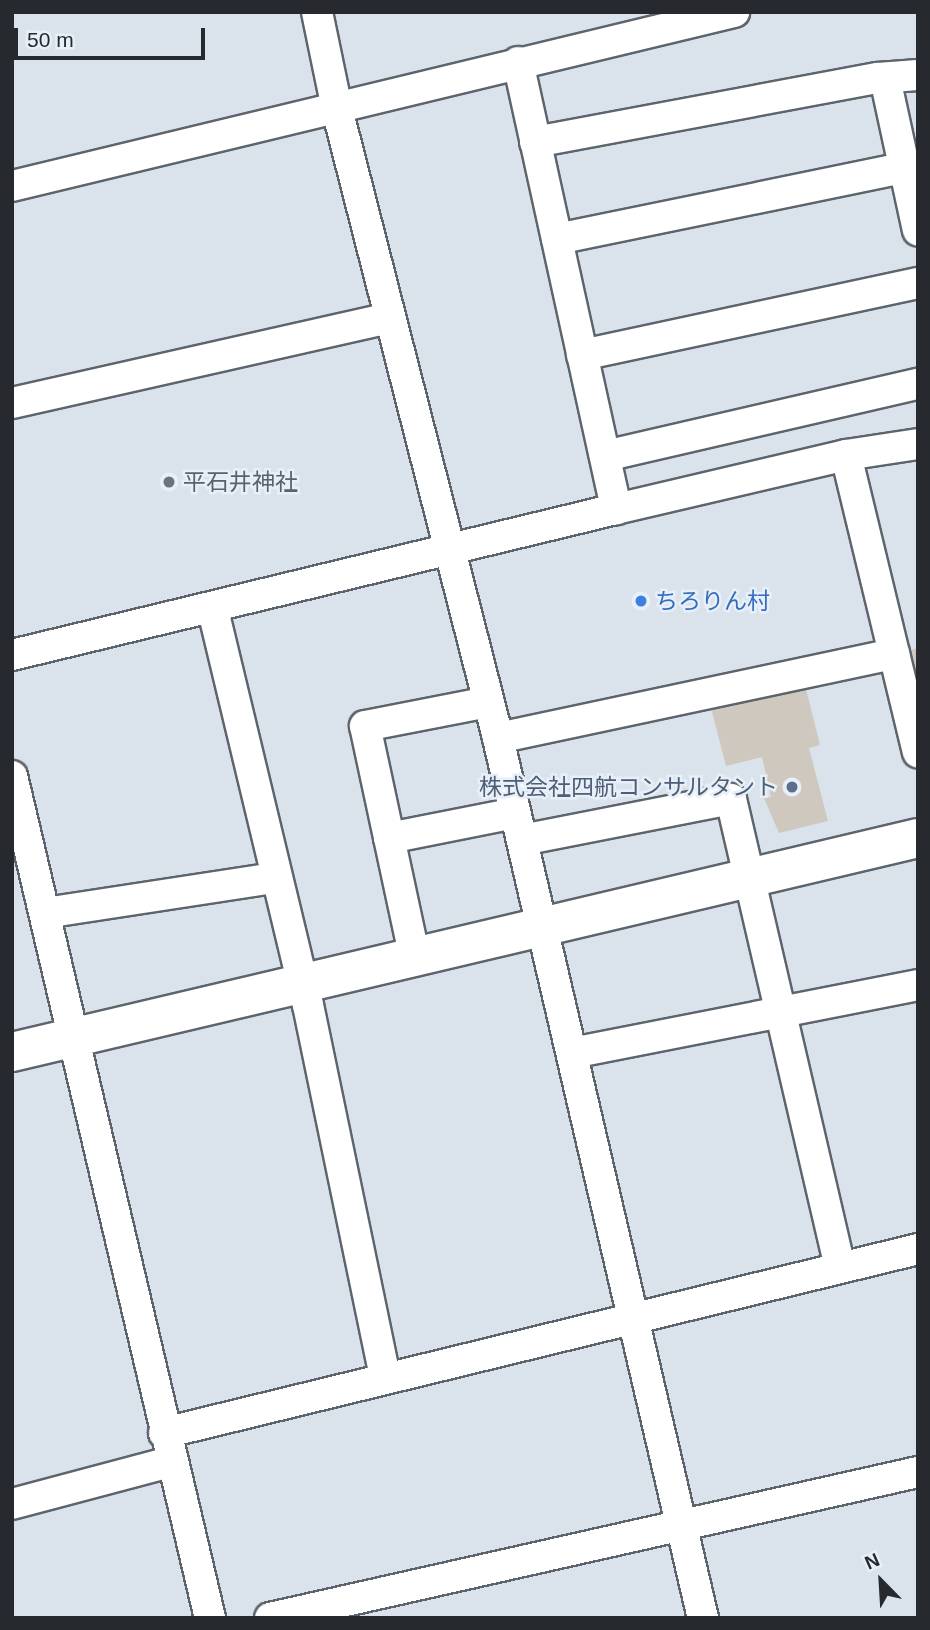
<!DOCTYPE html>
<meta charset="utf-8">
<style>
body{margin:0}
#map{position:relative;width:930px;height:1630px;overflow:hidden;background:#dae2eb;font-family:Arial,"Noto Sans JP",sans-serif}
div>[style]{position:absolute}
.building>*{inset:0;background:#cfc8bf}
.roads{filter:drop-shadow(2px 0 #5d646c) drop-shadow(-2px 0 #5d646c) drop-shadow(0 2px #5d646c) drop-shadow(0 -2px #5d646c)}
.minor>*{height:30px;margin:-15px;padding:0 15px;transform-origin:15px;border-radius:15px;background:#fff}
.tertiary>*{height:38px;margin:-19px;padding:0 19px;transform-origin:19px;border-radius:19px;background:#fff}
.dots>*{width:19px;height:19px;translate:-50% -50%;box-sizing:border-box;border:4px solid #e7eff9;border-radius:50%}
span{translate:-50% -50%;white-space:nowrap;text-align:center;line-height:1.15;-webkit-text-stroke:5px #e7eff9;paint-order:stroke}
.worship-label{font-size:23px;color:#5b616d}
.left{translate:0 -50%;text-align:left}
.shop-label{font-size:23px;color:#366cbe}
.service-label{font-size:23px;color:#4e5e75}
.right{translate:-100% -50%;text-align:right}
.frame{position:absolute;inset:0;border:14px solid #26292d;pointer-events:none}
.north{position:absolute;left:846px;top:1546px;width:70px;height:70px;-webkit-text-stroke:5px #e7eff9;paint-order:stroke;rotate:336deg;font-size:19px;font-weight:700;line-height:28px;text-align:center;color:#26292d}
.north::after{content:'';display:block;margin:auto;width:24px;height:32px;background:#26292d;clip-path:polygon(50% 0,100% 100%,50% 72%,0 100%)}
.scale{position:absolute;left:14px;top:28px;width:191px;height:32px;box-sizing:border-box;border:4px solid #26292d;border-top:0;padding-left:9px;font-size:21px;line-height:24px;white-space:nowrap;color:#26292d;-webkit-text-stroke:5px #e7eff9;paint-order:stroke}
</style>
<div id="map">
<div class="building">
<div style="clip-path:polygon(918px 648px,918px 710px,903px 652px)"></div>
<div style="clip-path:polygon(804px 681px,820px 745px,809px 748px,828px 821px,779px 833px,764px 798px,771px 797px,762px 757px,726px 766px,710px 704px)"></div>
</div>
<div class="roads">
<div class="minor">
<div style="left:317px;top:12px;width:99px;rotate:78.3deg"></div>
<div style="left:337px;top:109px;width:649px;rotate:75.64deg"></div>
<div style="left:498px;top:738px;width:904px;rotate:76.89deg"></div>
<div style="left:518px;top:62px;width:458px;rotate:77.6deg"></div>
<div style="left:885px;top:78px;width:156px;rotate:77.8deg"></div>
<div style="left:535px;top:142px;width:349px;rotate:-10.6deg"></div>
<div style="left:878px;top:78px;width:40px;rotate:-4.3deg"></div>
<div style="left:12px;top:186px;width:743px;rotate:-13.55deg"></div>
<div style="left:557px;top:239px;width:354px;rotate:-11.6deg"></div>
<div style="left:582px;top:355px;width:344px;rotate:-12.1deg"></div>
<div style="left:12px;top:403px;width:387px;rotate:-12.7deg"></div>
<div style="left:846px;top:455px;width:306px;rotate:76.4deg"></div>
<div style="left:605px;top:456px;width:321px;rotate:-13deg"></div>
<div style="left:213px;top:610px;width:406px;rotate:76.5deg"></div>
<div style="left:308px;top:1005px;width:380px;rotate:78.3deg"></div>
<div style="left:12px;top:655px;width:621px;rotate:-13.59deg"></div>
<div style="left:616px;top:509px;width:236px;rotate:-13.2deg"></div>
<div style="left:846px;top:455px;width:73px;rotate:-8.7deg"></div>
<div style="left:498px;top:738px;width:405px;rotate:-12deg"></div>
<div style="left:12px;top:776px;width:865px;rotate:76.77deg"></div>
<div style="left:389px;top:838px;width:128px;rotate:-11.2deg"></div>
<div style="left:522px;top:840px;width:213px;rotate:-11.1deg"></div>
<div style="left:731px;top:799px;width:481px;rotate:76.9deg"></div>
<div style="left:45px;top:913px;width:233px;rotate:-8.7deg"></div>
<div style="left:414px;top:954px;width:233px;rotate:-102.1deg"></div>
<div style="left:365px;top:726px;width:125px;rotate:-11deg"></div>
<div style="left:572px;top:1053px;width:353px;rotate:-11.1deg"></div>
<div style="left:164px;top:1433px;width:776px;rotate:-13.71deg"></div>
<div style="left:12px;top:1504px;width:163px;rotate:-14.9deg"></div>
<div style="left:270px;top:1618px;width:664px;rotate:-12.7deg"></div>
</div>
<div class="tertiary">
<div style="left:12px;top:1052px;width:931px;rotate:-13.29deg"></div>
</div>
</div>
<div class="dots">
<div style="left:169px;top:482px;background:#6b7280"></div>
<div style="left:641px;top:601px;background:#3f7fe0"></div>
<div style="left:792px;top:787px;background:#5c6f8a"></div>
</div>
<div class="worship-label">
<span class="left" style="left:183px;top:482px">平石井神社</span>
</div>
<div class="shop-label">
<span class="left" style="left:655px;top:601px">ちろりん村</span>
</div>
<div class="service-label">
<span class="right" style="left:778px;top:787px">株式会社四航コンサルタント</span>
</div>
<div class="frame"></div>
<div class="north">N</div>
<div class="scale">50 m</div>
</div>
